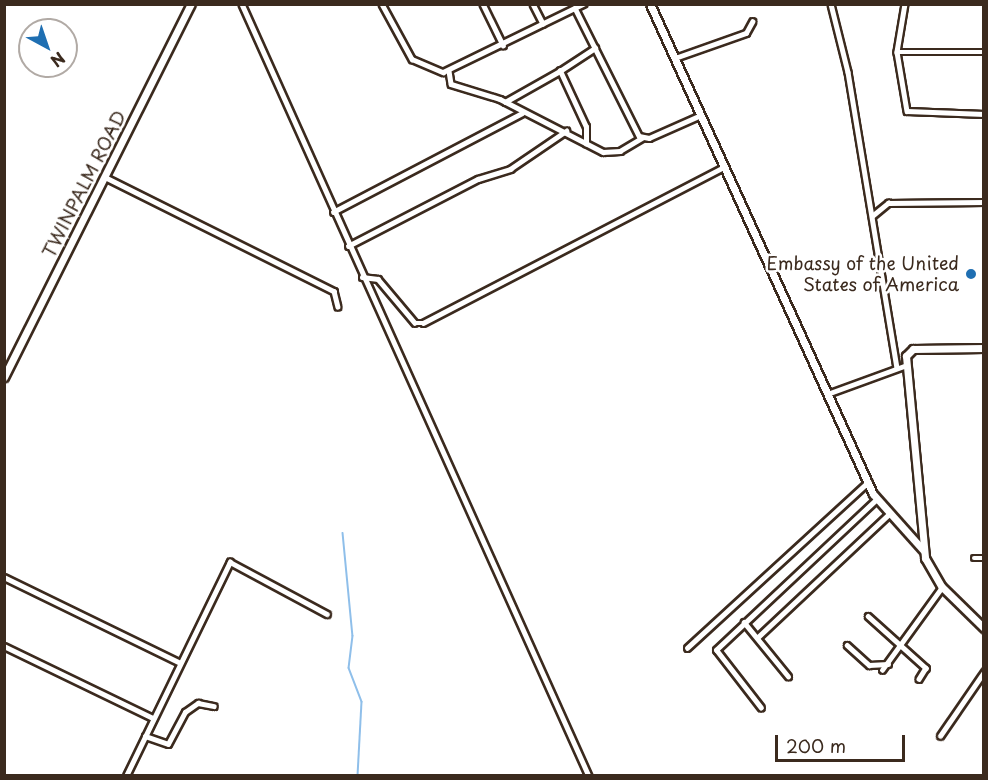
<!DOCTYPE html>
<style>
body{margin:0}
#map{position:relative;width:988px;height:780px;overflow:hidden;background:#fff;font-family:"Playpen Sans",sans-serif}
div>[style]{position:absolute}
.stream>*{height:1.5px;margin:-0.75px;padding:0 0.75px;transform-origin:0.75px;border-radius:0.75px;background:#8fbfea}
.roads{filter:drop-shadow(2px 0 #3b2a1e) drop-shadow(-2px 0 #3b2a1e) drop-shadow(0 2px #3b2a1e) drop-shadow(0 -2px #3b2a1e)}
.street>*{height:4.5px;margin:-2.25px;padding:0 2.25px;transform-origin:2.25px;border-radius:2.25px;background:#fff}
.secondary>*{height:7px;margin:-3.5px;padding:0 3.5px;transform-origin:3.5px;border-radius:3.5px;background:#fff}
.dots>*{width:16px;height:16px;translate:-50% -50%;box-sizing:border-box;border:3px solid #fff;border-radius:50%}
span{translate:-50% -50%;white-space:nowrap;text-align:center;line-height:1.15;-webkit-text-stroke:5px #fff;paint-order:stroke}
.street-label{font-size:18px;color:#3b2a1e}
.poi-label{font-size:18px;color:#3b2a1e}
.right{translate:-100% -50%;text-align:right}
.frame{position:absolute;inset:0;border:6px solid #3b2a1e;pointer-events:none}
.north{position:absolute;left:18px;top:18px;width:60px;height:60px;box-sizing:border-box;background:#fff;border:2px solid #b1aaa5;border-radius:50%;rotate:140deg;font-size:16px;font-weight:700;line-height:24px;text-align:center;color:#3b2a1e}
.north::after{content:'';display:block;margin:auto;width:21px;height:27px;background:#1f6fb2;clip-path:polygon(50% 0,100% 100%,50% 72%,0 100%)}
.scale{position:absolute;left:775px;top:735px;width:130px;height:27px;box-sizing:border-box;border:3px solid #3b2a1e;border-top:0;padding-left:8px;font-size:18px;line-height:21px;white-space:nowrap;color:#3b2a1e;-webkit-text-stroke:4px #fff;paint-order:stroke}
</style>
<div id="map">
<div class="stream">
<div style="left:343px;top:533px;width:103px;rotate:84.5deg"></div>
<div style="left:353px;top:636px;width:32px;rotate:97deg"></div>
<div style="left:349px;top:668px;width:36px;rotate:69deg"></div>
<div style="left:362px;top:702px;width:74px;rotate:93.1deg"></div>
</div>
<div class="roads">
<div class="street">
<div style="left:242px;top:4px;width:846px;rotate:65.8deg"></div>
<div style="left:382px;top:4px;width:63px;rotate:61.4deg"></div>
<div style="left:412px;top:59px;width:34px;rotate:23deg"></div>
<div style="left:443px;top:72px;width:156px;rotate:-25.9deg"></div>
<div style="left:483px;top:4px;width:46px;rotate:64deg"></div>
<div style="left:533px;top:4px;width:22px;rotate:63deg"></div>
<div style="left:831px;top:4px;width:70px;rotate:76deg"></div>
<div style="left:848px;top:72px;width:299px;rotate:80.6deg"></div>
<div style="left:905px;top:4px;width:49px;rotate:99.5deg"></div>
<div style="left:897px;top:52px;width:60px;rotate:80.4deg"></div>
<div style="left:907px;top:111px;width:77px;rotate:2.2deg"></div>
<div style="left:575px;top:8px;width:143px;rotate:63.4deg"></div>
<div style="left:639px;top:136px;width:10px;rotate:11deg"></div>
<div style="left:649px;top:138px;width:57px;rotate:-23.9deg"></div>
<div style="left:897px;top:52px;width:87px"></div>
<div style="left:675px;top:58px;width:75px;rotate:-19.4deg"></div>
<div style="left:746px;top:33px;width:13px;rotate:-61deg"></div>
<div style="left:449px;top:71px;width:13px;rotate:81deg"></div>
<div style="left:451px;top:84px;width:51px;rotate:17deg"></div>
<div style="left:500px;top:99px;width:116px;rotate:27.2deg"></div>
<div style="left:603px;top:152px;width:17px;rotate:-3deg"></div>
<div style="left:620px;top:151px;width:26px;rotate:-31deg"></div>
<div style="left:505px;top:102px;width:63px;rotate:-29.4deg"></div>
<div style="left:586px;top:144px;width:17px;rotate:-90deg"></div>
<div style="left:586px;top:127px;width:62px;rotate:-114.9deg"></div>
<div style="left:560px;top:71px;width:42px;rotate:-33.3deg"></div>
<div style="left:105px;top:177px;width:256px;rotate:26.5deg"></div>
<div style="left:334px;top:291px;width:16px;rotate:76deg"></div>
<div style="left:333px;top:212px;width:213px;rotate:-27.6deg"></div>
<div style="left:872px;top:216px;width:21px;rotate:-39deg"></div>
<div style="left:888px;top:203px;width:96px;rotate:-0.6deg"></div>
<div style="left:348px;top:246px;width:146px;rotate:-27.3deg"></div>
<div style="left:478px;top:179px;width:34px;rotate:-17deg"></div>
<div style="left:510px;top:169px;width:68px;rotate:-34.2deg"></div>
<div style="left:362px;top:277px;width:16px;rotate:7deg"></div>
<div style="left:378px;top:279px;width:57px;rotate:49.9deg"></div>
<div style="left:415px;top:323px;width:8px"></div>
<div style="left:423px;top:323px;width:337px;rotate:-27.4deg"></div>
<div style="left:830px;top:393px;width:82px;rotate:-20deg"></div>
<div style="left:974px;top:558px;width:10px"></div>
<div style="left:4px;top:577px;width:196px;rotate:26deg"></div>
<div style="left:868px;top:616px;width:78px;rotate:41.9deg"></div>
<div style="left:926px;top:668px;width:13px;rotate:122deg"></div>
<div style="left:744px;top:622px;width:70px;rotate:50.8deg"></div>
<div style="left:757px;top:638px;width:180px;rotate:-43.2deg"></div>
<div style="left:847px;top:645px;width:30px;rotate:42deg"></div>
<div style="left:869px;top:665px;width:19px;rotate:-3deg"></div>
<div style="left:4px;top:646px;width:165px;rotate:25.8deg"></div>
<div style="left:687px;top:648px;width:246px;rotate:-42.5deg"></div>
<div style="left:882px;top:670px;width:102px;rotate:-54.1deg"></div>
<div style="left:761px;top:708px;width:73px;rotate:-127.8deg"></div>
<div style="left:716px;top:650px;width:219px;rotate:-43.2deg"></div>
<div style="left:145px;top:736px;width:24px;rotate:19deg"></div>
<div style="left:168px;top:744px;width:36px;rotate:-62deg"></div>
<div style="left:185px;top:712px;width:16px;rotate:-35deg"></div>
<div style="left:198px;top:703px;width:16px;rotate:11deg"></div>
<div style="left:940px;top:736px;width:78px;rotate:-55.5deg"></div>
<div style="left:126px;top:776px;width:238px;rotate:-64.1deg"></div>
<div style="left:230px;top:562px;width:110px;rotate:28.2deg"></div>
</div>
<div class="secondary">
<div style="left:650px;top:4px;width:538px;rotate:65.53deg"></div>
<div style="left:873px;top:494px;width:75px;rotate:48.2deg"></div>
<div style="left:984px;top:348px;width:71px;rotate:179.2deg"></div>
<div style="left:913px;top:349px;width:10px;rotate:135deg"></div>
<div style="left:906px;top:356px;width:203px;rotate:84.6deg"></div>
<div style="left:925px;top:558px;width:34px;rotate:60deg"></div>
<div style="left:942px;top:587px;width:59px;rotate:44.3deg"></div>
<div style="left:4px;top:377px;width:417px;rotate:-63.4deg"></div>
</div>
</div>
<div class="dots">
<div style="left:971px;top:274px;background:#1f6fb2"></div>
</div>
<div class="street-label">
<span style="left:84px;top:184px;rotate:-63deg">TWINPALM ROAD</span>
</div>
<div class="poi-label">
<span class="right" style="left:959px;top:274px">Embassy of the United<br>States of America</span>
</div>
<div class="frame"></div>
<div class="north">N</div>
<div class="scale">200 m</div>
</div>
